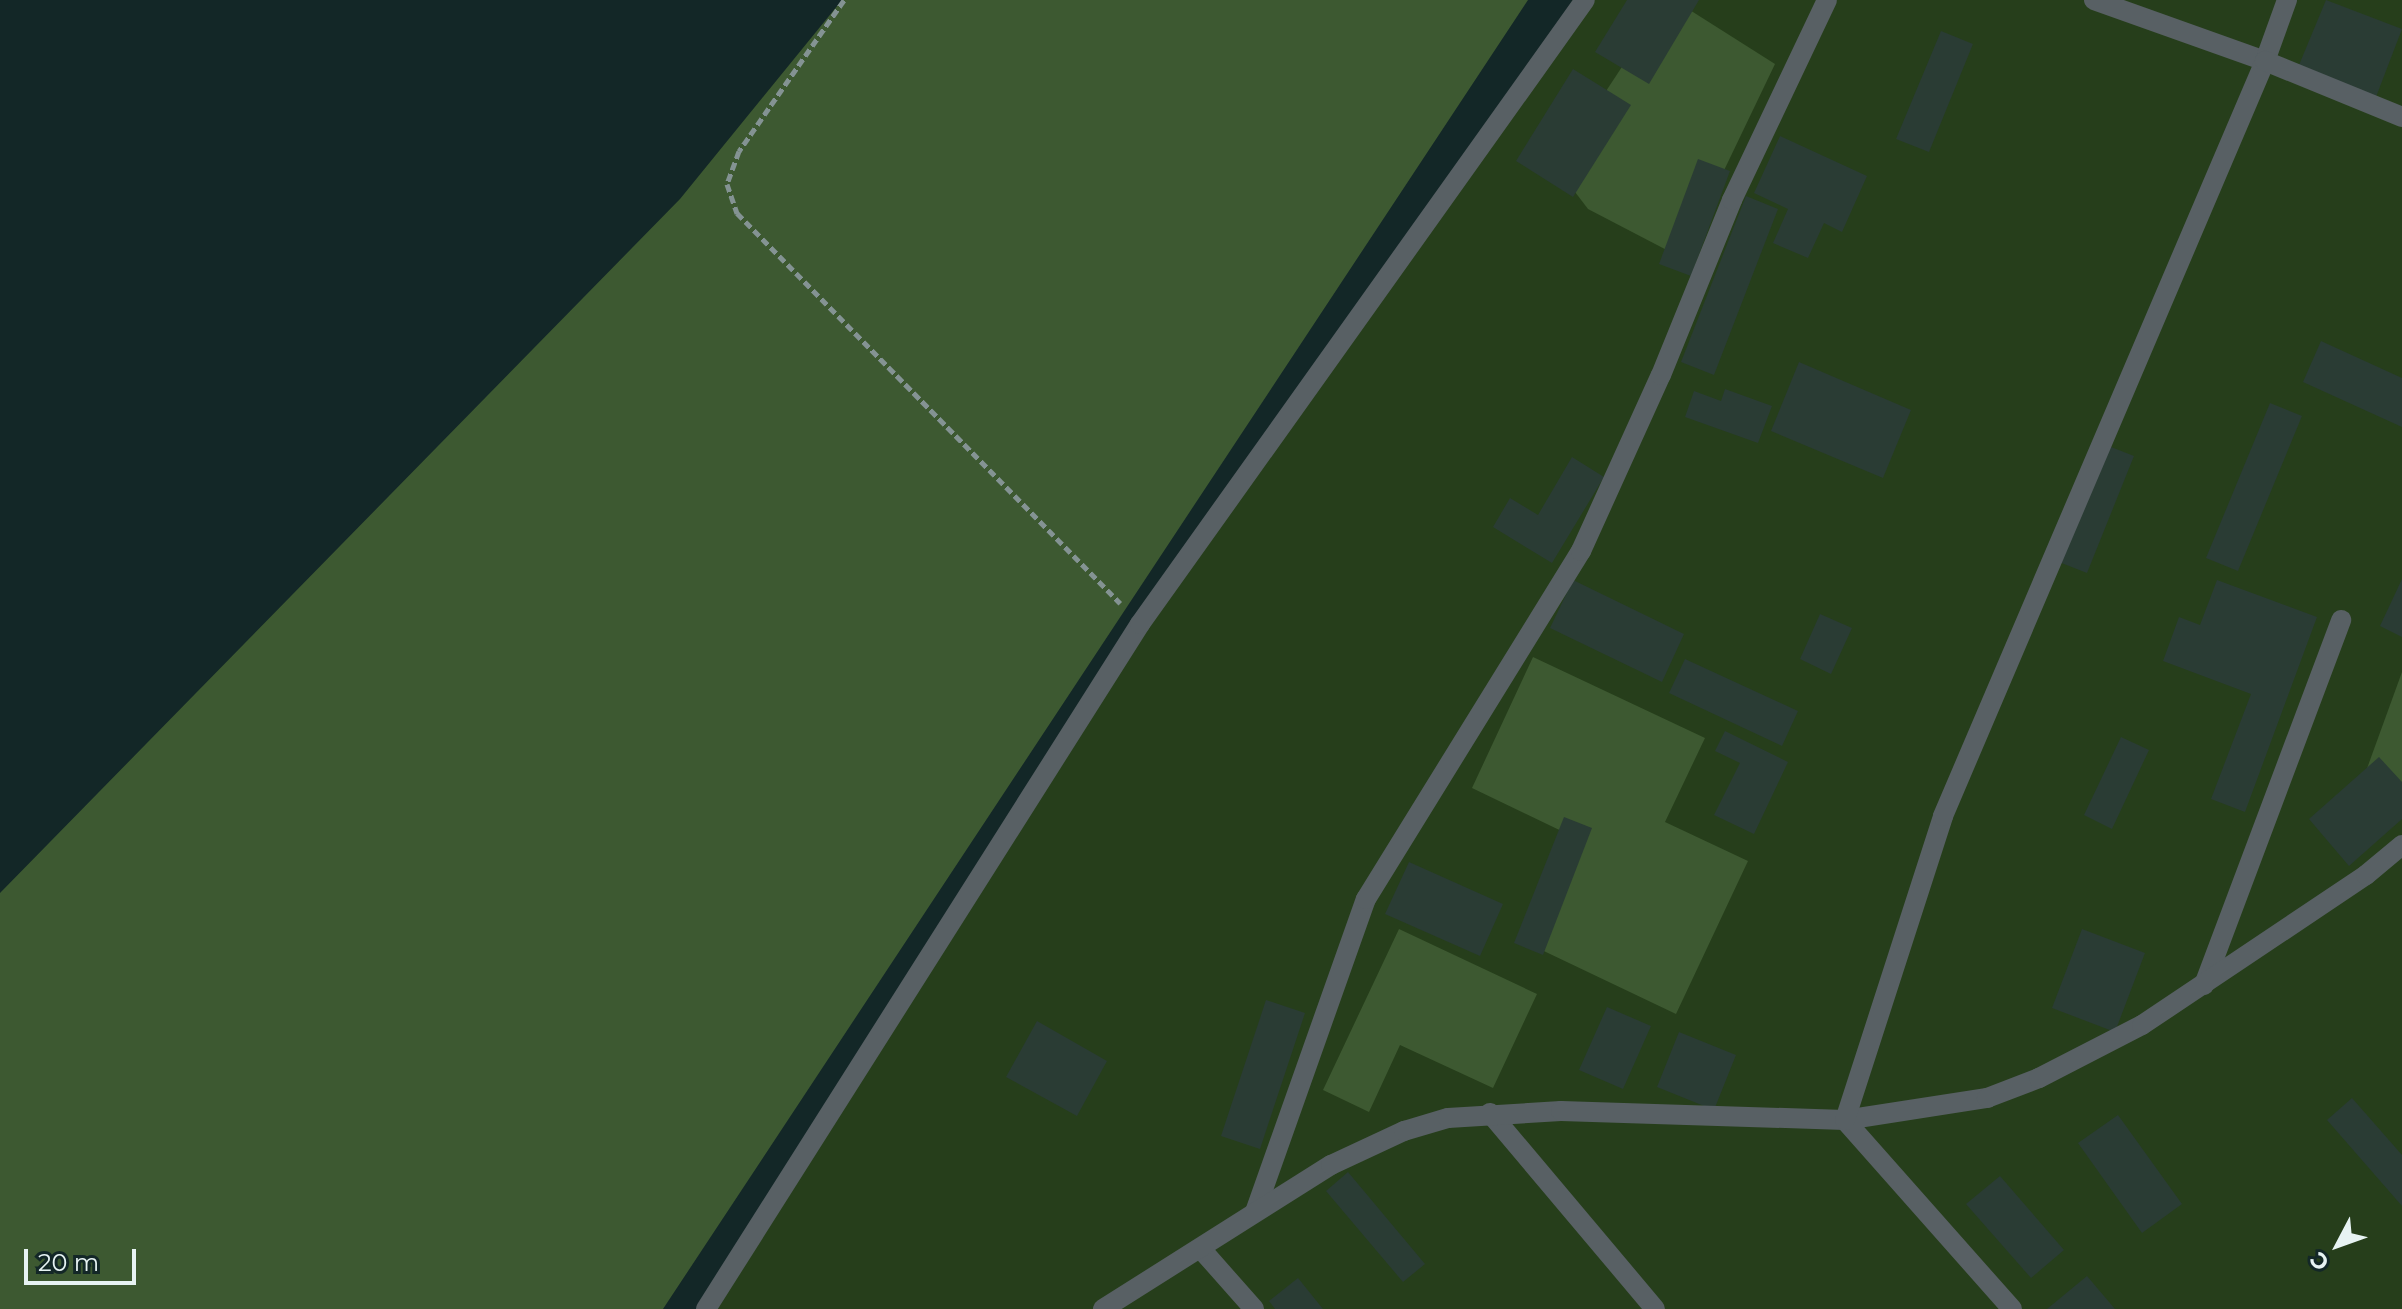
<!DOCTYPE html>
<meta charset="utf-8">
<style>
body{margin:0}
#map{position:relative;width:2402px;height:1309px;overflow:hidden;background:#132727;font-family:Montserrat,sans-serif}
div>[style]{position:absolute}
.green>*{inset:0;background:#263e1b}
.forest>*{inset:0;background:#3d5931}
.building>*{inset:0;background:#2a3c34}
.path>*{height:5px;margin-top:-2.5px;transform-origin:0;background:repeating-linear-gradient(90deg,#849393 0 8px,transparent 0 12px)}
.minor>*{height:20px;margin:-10px;padding:0 10px;transform-origin:10px;border-radius:10px;background:#586064}
span{translate:-50% -50%;white-space:nowrap;text-align:center;line-height:1.15;-webkit-text-stroke:8px #132727;paint-order:stroke}
.north{position:absolute;left:2298px;top:1205px;width:80px;height:80px;-webkit-text-stroke:6px #132727;paint-order:stroke;rotate:229deg;font-size:22px;font-weight:700;line-height:32px;text-align:center;color:#e7f3f3}
.north::after{content:'';display:block;margin:auto;width:28px;height:36px;background:#e7f3f3;clip-path:polygon(50% 0,100% 100%,50% 72%,0 100%)}
.scale{position:absolute;left:24px;top:1249px;width:112px;height:36px;box-sizing:border-box;border:4px solid #e7f3f3;border-top:0;padding-left:10px;font-size:24px;line-height:28px;white-space:nowrap;color:#e7f3f3;-webkit-text-stroke:6px #132727;paint-order:stroke}
</style>
<div id="map">
<div class="green">
<div style="clip-path:polygon(1573px 0,2402px 0,2402px 1309px,714px 1309px,1099px 699px)"></div>
</div>
<div class="forest">
<div style="clip-path:polygon(842px 0,1528px 0,663px 1309px,0 1309px,0 893px,680px 199px)"></div>
<div style="clip-path:polygon(1666px 0,1674px 0,1775px 64px,1682px 258px,1588px 209px,1556px 167px)"></div>
<div style="clip-path:polygon(1533px 657px,1705px 738px,1665px 822px,1748px 861px,1676px 1014px,1527px 943px,1576px 838px,1472px 788px)"></div>
<div style="clip-path:polygon(2402px 672px,2402px 791px,2353px 807px)"></div>
<div style="clip-path:polygon(1399px 929px,1537px 994px,1493px 1088px,1400px 1045px,1369px 1112px,1323px 1090px)"></div>
</div>
<div class="building">
<div style="clip-path:polygon(1627px 0,1699px 0,1649px 84px,1595px 52px)"></div>
<div style="clip-path:polygon(2326px 0,2402px 29px,2376px 97px,2299px 65px)"></div>
<div style="clip-path:polygon(1941px 31px,1973px 44px,1929px 152px,1896px 139px)"></div>
<div style="clip-path:polygon(1573px 69px,1631px 105px,1573px 197px,1516px 161px)"></div>
<div style="clip-path:polygon(1780px 136px,1867px 176px,1842px 232px,1824px 223px,1808px 258px,1773px 243px,1788px 209px,1754px 193px)"></div>
<div style="clip-path:polygon(1698px 159px,1730px 171px,1691px 276px,1659px 264px)"></div>
<div style="clip-path:polygon(1746px 196px,1778px 209px,1714px 375px,1681px 362px)"></div>
<div style="clip-path:polygon(2321px 341px,2402px 378px,2402px 427px,2303px 382px)"></div>
<div style="clip-path:polygon(1799px 362px,1911px 410px,1883px 478px,1771px 431px)"></div>
<div style="clip-path:polygon(1725px 389px,1772px 406px,1758px 443px,1685px 417px,1694px 391px,1721px 401px)"></div>
<div style="clip-path:polygon(2270px 403px,2302px 416px,2238px 571px,2206px 558px)"></div>
<div style="clip-path:polygon(2106px 445px,2134px 456px,2087px 573px,2059px 562px)"></div>
<div style="clip-path:polygon(1572px 457px,1604px 477px,1552px 563px,1493px 527px,1510px 498px,1538px 515px)"></div>
<div style="clip-path:polygon(2402px 579px,2402px 637px,2380px 626px)"></div>
<div style="clip-path:polygon(1573px 580px,1684px 634px,1662px 682px,1550px 628px)"></div>
<div style="clip-path:polygon(2217px 580px,2317px 617px,2245px 812px,2211px 799px,2251px 694px,2163px 661px,2179px 617px,2200px 625px)"></div>
<div style="clip-path:polygon(1820px 614px,1852px 628px,1831px 674px,1800px 659px)"></div>
<div style="clip-path:polygon(1685px 659px,1798px 711px,1782px 746px,1669px 693px)"></div>
<div style="clip-path:polygon(1725px 731px,1788px 762px,1754px 834px,1714px 815px,1740px 763px,1715px 751px)"></div>
<div style="clip-path:polygon(2121px 737px,2149px 750px,2112px 829px,2084px 815px)"></div>
<div style="clip-path:polygon(2379px 757px,2402px 782px,2402px 819px,2349px 866px,2309px 819px)"></div>
<div style="clip-path:polygon(1564px 817px,1592px 828px,1543px 955px,1514px 943px)"></div>
<div style="clip-path:polygon(1409px 862px,1503px 904px,1480px 956px,1385px 914px)"></div>
<div style="clip-path:polygon(2082px 929px,2145px 953px,2115px 1032px,2052px 1008px)"></div>
<div style="clip-path:polygon(1266px 1000px,1305px 1013px,1260px 1149px,1221px 1136px)"></div>
<div style="clip-path:polygon(1607px 1007px,1651px 1026px,1623px 1089px,1579px 1070px)"></div>
<div style="clip-path:polygon(1037px 1021px,1107px 1061px,1077px 1116px,1006px 1077px)"></div>
<div style="clip-path:polygon(1679px 1032px,1736px 1055px,1714px 1110px,1657px 1087px)"></div>
<div style="clip-path:polygon(2352px 1098px,2402px 1155px,2402px 1206px,2327px 1120px)"></div>
<div style="clip-path:polygon(2118px 1115px,2182px 1204px,2142px 1233px,2078px 1143px)"></div>
<div style="clip-path:polygon(1348px 1172px,1425px 1264px,1403px 1282px,1326px 1191px)"></div>
<div style="clip-path:polygon(2000px 1176px,2064px 1250px,2031px 1278px,1966px 1204px)"></div>
<div style="clip-path:polygon(2087px 1276px,2115px 1309px,2047px 1309px)"></div>
<div style="clip-path:polygon(1298px 1278px,1323px 1309px,1275px 1309px,1269px 1301px)"></div>
</div>
<div class="path">
<div style="left:844px;top:0;width:184px;rotate:124.8deg"></div>
<div style="left:739px;top:151px;width:35px;rotate:110deg"></div>
<div style="left:727px;top:184px;width:31px;rotate:71deg"></div>
<div style="left:737px;top:213px;width:547px;rotate:45.52deg"></div>
</div>
<div class="minor">
<div style="left:2094px;top:0;width:182px;rotate:19.6deg"></div>
<div style="left:2265px;top:61px;width:65px;rotate:-70.2deg"></div>
<div style="left:2204px;top:985px;width:390px;rotate:-69.4deg"></div>
<div style="left:1490px;top:1113px;width:256px;rotate:49.9deg"></div>
<div style="left:1255px;top:1212px;width:332px;rotate:-70.5deg"></div>
<div style="left:1366px;top:899px;width:409px;rotate:-58.3deg"></div>
<div style="left:1581px;top:551px;width:193px;rotate:-65.6deg"></div>
<div style="left:1661px;top:375px;width:189px;rotate:-67.9deg"></div>
<div style="left:1732px;top:200px;width:221px;rotate:-64.6deg"></div>
<div style="left:1201px;top:1249px;width:80px;rotate:48.5deg"></div>
<div style="left:706px;top:1309px;width:811px;rotate:-57.64deg"></div>
<div style="left:1140px;top:624px;width:766px;rotate:-54.51deg"></div>
<div style="left:1103px;top:1309px;width:270px;rotate:-32.3deg"></div>
<div style="left:1331px;top:1165px;width:81px;rotate:-25deg"></div>
<div style="left:1404px;top:1131px;width:46px;rotate:-16.5deg"></div>
<div style="left:1448px;top:1118px;width:113px;rotate:-3.5deg"></div>
<div style="left:1561px;top:1111px;width:284px;rotate:1.8deg"></div>
<div style="left:1845px;top:1120px;width:144px;rotate:-8.8deg"></div>
<div style="left:1987px;top:1098px;width:56px;rotate:-21deg"></div>
<div style="left:2039px;top:1078px;width:116px;rotate:-27.2deg"></div>
<div style="left:2142px;top:1025px;width:270px;rotate:-33.8deg"></div>
<div style="left:2366px;top:875px;width:47px;rotate:-39.8deg"></div>
<div style="left:2012px;top:1309px;width:252px;rotate:-131.5deg"></div>
<div style="left:1845px;top:1120px;width:319px;rotate:-72.1deg"></div>
<div style="left:1943px;top:816px;width:821px;rotate:-66.9deg"></div>
<div style="left:2265px;top:61px;width:148px;rotate:22.2deg"></div>
</div>
<div class="north">С</div>
<div class="scale">20 m</div>
</div>
